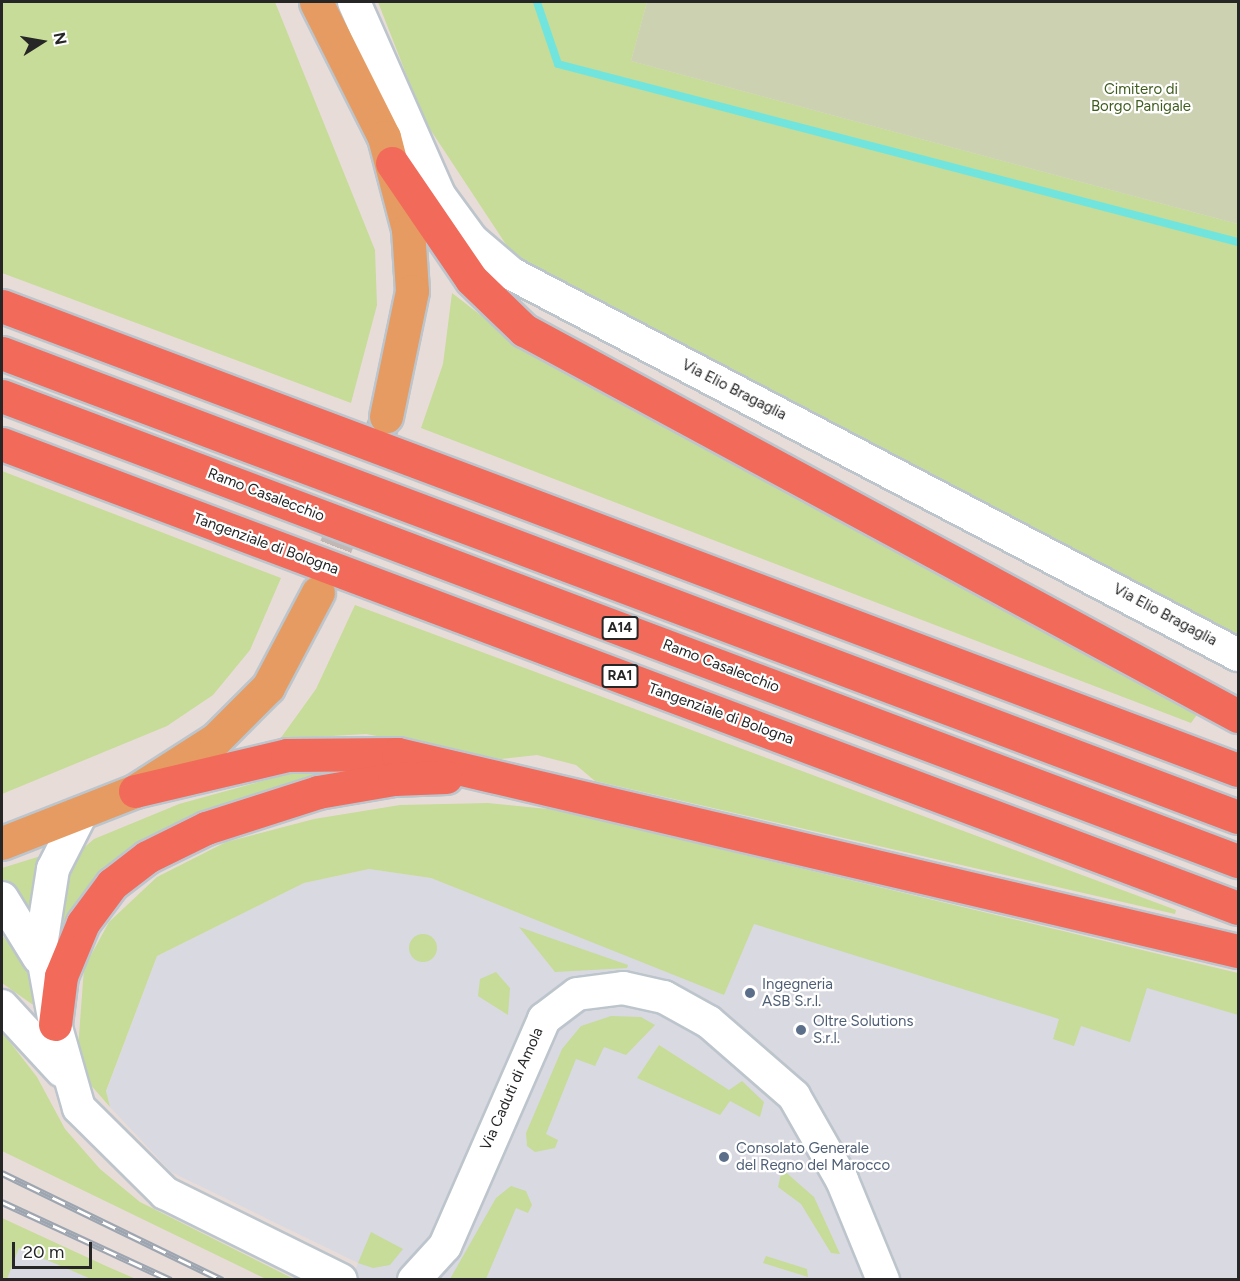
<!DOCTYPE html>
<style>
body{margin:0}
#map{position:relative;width:1240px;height:1281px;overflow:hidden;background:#e8dcd9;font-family:Figtree,sans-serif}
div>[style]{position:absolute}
.industrial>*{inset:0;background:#d9d9e1}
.green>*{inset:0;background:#c6dc98}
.round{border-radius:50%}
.cemetery>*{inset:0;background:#cbd1b1}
.stream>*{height:8px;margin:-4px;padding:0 4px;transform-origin:4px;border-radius:4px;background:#71e5dd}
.major-tunnel>*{height:33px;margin-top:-16.5px;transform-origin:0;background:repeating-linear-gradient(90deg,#c1b8b5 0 33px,transparent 0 49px)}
.roads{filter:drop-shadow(2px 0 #bdc5cc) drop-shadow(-2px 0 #bdc5cc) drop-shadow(0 2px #bdc5cc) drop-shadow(0 -2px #bdc5cc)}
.minor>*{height:32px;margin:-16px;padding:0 16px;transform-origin:16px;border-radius:16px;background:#fff}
.major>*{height:33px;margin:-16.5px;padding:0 16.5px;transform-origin:16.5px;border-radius:16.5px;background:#e59b61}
.highway>*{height:33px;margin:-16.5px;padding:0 16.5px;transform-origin:16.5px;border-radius:16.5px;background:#f26a5a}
.rail>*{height:7px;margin-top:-3.5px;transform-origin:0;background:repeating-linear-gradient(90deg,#fff 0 14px,#9ca5b0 0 28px);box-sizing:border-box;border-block:2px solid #9ca5b0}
.dots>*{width:16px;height:16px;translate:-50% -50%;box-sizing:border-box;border:3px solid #fff;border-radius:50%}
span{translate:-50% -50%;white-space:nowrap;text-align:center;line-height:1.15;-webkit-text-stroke:4.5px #fff;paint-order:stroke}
.shield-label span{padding:2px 4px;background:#fff;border:2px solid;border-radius:4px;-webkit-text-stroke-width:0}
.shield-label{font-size:14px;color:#262626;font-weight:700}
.park-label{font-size:15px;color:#3f5c1d}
.street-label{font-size:15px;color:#262626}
.service-label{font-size:15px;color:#4e5e75}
.left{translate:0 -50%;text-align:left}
.frame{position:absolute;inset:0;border:3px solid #262626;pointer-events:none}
.north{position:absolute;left:12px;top:12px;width:60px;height:60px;-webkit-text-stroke:4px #fff;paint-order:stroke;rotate:79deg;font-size:16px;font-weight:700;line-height:24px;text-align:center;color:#262626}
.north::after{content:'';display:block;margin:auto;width:21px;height:27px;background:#262626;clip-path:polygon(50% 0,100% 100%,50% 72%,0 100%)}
.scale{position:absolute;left:12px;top:1242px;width:80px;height:27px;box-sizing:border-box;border:3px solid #262626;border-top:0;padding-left:8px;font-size:18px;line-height:21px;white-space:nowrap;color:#262626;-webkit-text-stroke:4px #fff;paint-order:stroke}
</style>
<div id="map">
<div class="industrial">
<div style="clip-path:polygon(369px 869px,431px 878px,724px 994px,754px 923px,911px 970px,1088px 970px,1238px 1015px,1238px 1279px,351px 1279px,358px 1263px,171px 1172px,110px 1107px,106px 1092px,157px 956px,304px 883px)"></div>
<div style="clip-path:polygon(19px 1248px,91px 1279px,2px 1280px)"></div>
</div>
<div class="green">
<div style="clip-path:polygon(2px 2px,275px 2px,375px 250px,377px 305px,351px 403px,2px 273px)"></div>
<div style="clip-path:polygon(378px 2px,647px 2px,631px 61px,1238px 224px,1238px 643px,575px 301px,507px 246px,424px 120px)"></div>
<div style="clip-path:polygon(452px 293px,531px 354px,1199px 712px,1191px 723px,421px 428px,443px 364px)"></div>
<div style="clip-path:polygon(2px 471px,281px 578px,250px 650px,213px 695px,167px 726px,2px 794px)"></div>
<div style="clip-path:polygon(355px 605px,1176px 910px,1175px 914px,595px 781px,576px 765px,537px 755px,501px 759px,366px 734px,280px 739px,316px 689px)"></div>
<div style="clip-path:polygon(320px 771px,321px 776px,166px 829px,115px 861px,72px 908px,55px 952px,52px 943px,72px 858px,94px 839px,179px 804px,295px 772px)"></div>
<div style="clip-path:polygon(488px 803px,558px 810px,1238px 973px,1238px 1015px,1147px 988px,1130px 1042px,1081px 1026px,1074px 1046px,1053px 1039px,1059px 1019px,754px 924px,724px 995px,431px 878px,369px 869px,304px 883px,157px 956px,106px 1091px,110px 1107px,89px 1083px,78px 1049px,84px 968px,109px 922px,157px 877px,226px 842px,314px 819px,400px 805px)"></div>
<div style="clip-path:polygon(44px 855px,31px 917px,2px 883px,2px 868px)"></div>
<div style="clip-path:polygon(519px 927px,628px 965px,627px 968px,555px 972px)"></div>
<div class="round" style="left:409px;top:934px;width:28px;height:28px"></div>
<div style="clip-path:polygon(2px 935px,26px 967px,36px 1007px,2px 983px)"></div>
<div style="clip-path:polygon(496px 972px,510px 988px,508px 1015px,478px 996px,480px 979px)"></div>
<div style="clip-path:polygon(611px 1016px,641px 1017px,655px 1025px,626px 1055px,604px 1047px,595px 1066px,576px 1059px,546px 1134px,558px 1140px,555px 1148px,535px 1152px,527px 1146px,526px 1133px,562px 1049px,581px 1026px)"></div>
<div style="clip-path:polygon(2px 1032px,37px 1077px,65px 1129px,100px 1169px,140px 1202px,294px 1279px,266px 1279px,2px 1151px)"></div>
<div style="clip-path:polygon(659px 1045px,729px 1090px,742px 1081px,764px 1102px,760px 1117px,730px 1101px,720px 1115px,637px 1078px)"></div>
<div style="clip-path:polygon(782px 1169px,814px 1197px,840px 1254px,831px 1253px,801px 1204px,778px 1187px)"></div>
<div style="clip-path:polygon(511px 1186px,526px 1191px,532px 1205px,528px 1213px,516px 1208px,486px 1279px,450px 1279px,496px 1198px)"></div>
<div style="clip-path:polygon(2px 1218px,106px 1266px,136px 1279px,91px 1279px,19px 1248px,7px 1279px,2px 1279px)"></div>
<div style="clip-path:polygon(371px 1232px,403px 1249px,390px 1265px,373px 1268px,358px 1263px)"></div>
<div style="clip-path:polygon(766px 1256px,807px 1269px,808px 1277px,763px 1263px)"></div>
</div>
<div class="cemetery">
<div style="clip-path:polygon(647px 2px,1238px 2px,1238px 224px,631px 61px)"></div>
</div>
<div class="stream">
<div style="left:537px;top:2px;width:65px;rotate:71.3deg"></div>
<div style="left:558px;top:64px;width:703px;rotate:14.67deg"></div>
</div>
<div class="major-tunnel">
<div style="left:318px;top:592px;width:185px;rotate:-68.7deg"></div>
</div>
<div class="roads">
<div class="minor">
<div style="left:354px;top:2px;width:211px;rotate:66.2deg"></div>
<div style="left:439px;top:195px;width:56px;rotate:53.7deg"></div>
<div style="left:472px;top:240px;width:52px;rotate:40.4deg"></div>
<div style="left:512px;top:274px;width:820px;rotate:27.69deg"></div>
<div style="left:80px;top:816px;width:59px;rotate:117deg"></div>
<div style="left:53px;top:869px;width:78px;rotate:98.9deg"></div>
<div style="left:41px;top:946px;width:79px;rotate:79.8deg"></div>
<div style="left:55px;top:1024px;width:87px;rotate:74.1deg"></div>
<div style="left:79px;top:1108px;width:121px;rotate:44.7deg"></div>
<div style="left:165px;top:1193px;width:196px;rotate:26.3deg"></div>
<div style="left:2px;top:898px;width:70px;rotate:58.3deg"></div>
<div style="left:2px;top:1006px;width:88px;rotate:47.3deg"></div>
<div style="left:414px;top:1280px;width:46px;rotate:-47.6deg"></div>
<div style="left:445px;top:1246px;width:248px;rotate:-66.4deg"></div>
<div style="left:544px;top:1019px;width:41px;rotate:-37.1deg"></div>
<div style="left:577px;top:994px;width:46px;rotate:-7.4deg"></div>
<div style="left:623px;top:988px;width:42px;rotate:12.4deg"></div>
<div style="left:664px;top:997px;width:51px;rotate:29.1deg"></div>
<div style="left:709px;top:1022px;width:113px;rotate:41deg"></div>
<div style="left:794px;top:1096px;width:97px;rotate:60.3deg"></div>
<div style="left:842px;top:1180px;width:108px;rotate:67.7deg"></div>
</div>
<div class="major">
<div style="left:316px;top:2px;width:151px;rotate:63.3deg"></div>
<div style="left:384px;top:137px;width:95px;rotate:75.4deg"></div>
<div style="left:408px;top:229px;width:62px;rotate:86.3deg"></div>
<div style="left:412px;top:291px;width:128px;rotate:101.7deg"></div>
<div style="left:2px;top:843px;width:143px;rotate:-21.4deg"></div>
<div style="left:135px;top:791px;width:96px;rotate:-32.7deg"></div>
<div style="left:216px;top:739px;width:74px;rotate:-45deg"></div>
<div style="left:268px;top:687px;width:107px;rotate:-62.2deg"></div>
</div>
<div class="highway">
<div style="left:392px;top:163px;width:140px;rotate:55.7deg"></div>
<div style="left:471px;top:279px;width:74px;rotate:43.9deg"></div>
<div style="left:524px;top:330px;width:812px;rotate:28.4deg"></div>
<div style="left:2px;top:306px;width:1320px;rotate:20.58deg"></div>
<div style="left:2px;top:353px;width:1320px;rotate:20.58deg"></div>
<div style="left:2px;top:396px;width:1321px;rotate:20.62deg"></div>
<div style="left:2px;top:444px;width:1320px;rotate:20.58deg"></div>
<div style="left:135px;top:791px;width:156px;rotate:-13.3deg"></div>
<div style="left:287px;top:755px;width:111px;rotate:-0.5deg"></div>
<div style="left:398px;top:754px;width:863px;rotate:13.2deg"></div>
<div style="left:55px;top:1024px;width:48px;rotate:-82.9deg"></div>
<div style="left:61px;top:976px;width:57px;rotate:-67.5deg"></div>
<div style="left:83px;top:923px;width:49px;rotate:-53.4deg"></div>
<div style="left:112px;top:884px;width:44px;rotate:-37.6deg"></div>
<div style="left:147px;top:857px;width:66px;rotate:-26.2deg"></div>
<div style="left:206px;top:828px;width:118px;rotate:-17.8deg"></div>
<div style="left:318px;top:792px;width:77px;rotate:-9.7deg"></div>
<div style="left:394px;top:779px;width:52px;rotate:-2.2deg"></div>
</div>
</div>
<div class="rail">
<div style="left:2px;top:1173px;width:245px;rotate:25.9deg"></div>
<div style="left:2px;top:1202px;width:186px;rotate:24.8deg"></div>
</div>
<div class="dots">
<div style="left:750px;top:993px;background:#5c6f8a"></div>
<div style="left:801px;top:1030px;background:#5c6f8a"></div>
<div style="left:724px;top:1157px;background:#5c6f8a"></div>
</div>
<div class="shield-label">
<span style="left:620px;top:628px">A14</span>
<span style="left:620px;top:676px">RA1</span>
</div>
<div class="park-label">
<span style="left:1141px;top:98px">Cimitero di<br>Borgo Panigale</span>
</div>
<div class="street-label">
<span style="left:734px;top:390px;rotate:27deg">Via Elio Bragaglia</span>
<span style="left:266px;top:495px;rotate:21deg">Ramo Casalecchio</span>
<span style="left:266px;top:544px;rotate:20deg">Tangenziale di Bologna</span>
<span style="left:1165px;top:615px;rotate:28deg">Via Elio Bragaglia</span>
<span style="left:721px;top:666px;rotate:21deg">Ramo Casalecchio</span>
<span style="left:721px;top:714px;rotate:20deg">Tangenziale di Bologna</span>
<span style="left:512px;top:1089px;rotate:-66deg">Via Caduti di Amola</span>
</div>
<div class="service-label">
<span class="left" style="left:762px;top:993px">Ingegneria<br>ASB S.r.l.</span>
<span class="left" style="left:813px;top:1030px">Oltre Solutions<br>S.r.l.</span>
<span class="left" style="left:736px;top:1157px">Consolato Generale<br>del Regno del Marocco</span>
</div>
<div class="frame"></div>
<div class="north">N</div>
<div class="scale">20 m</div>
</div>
